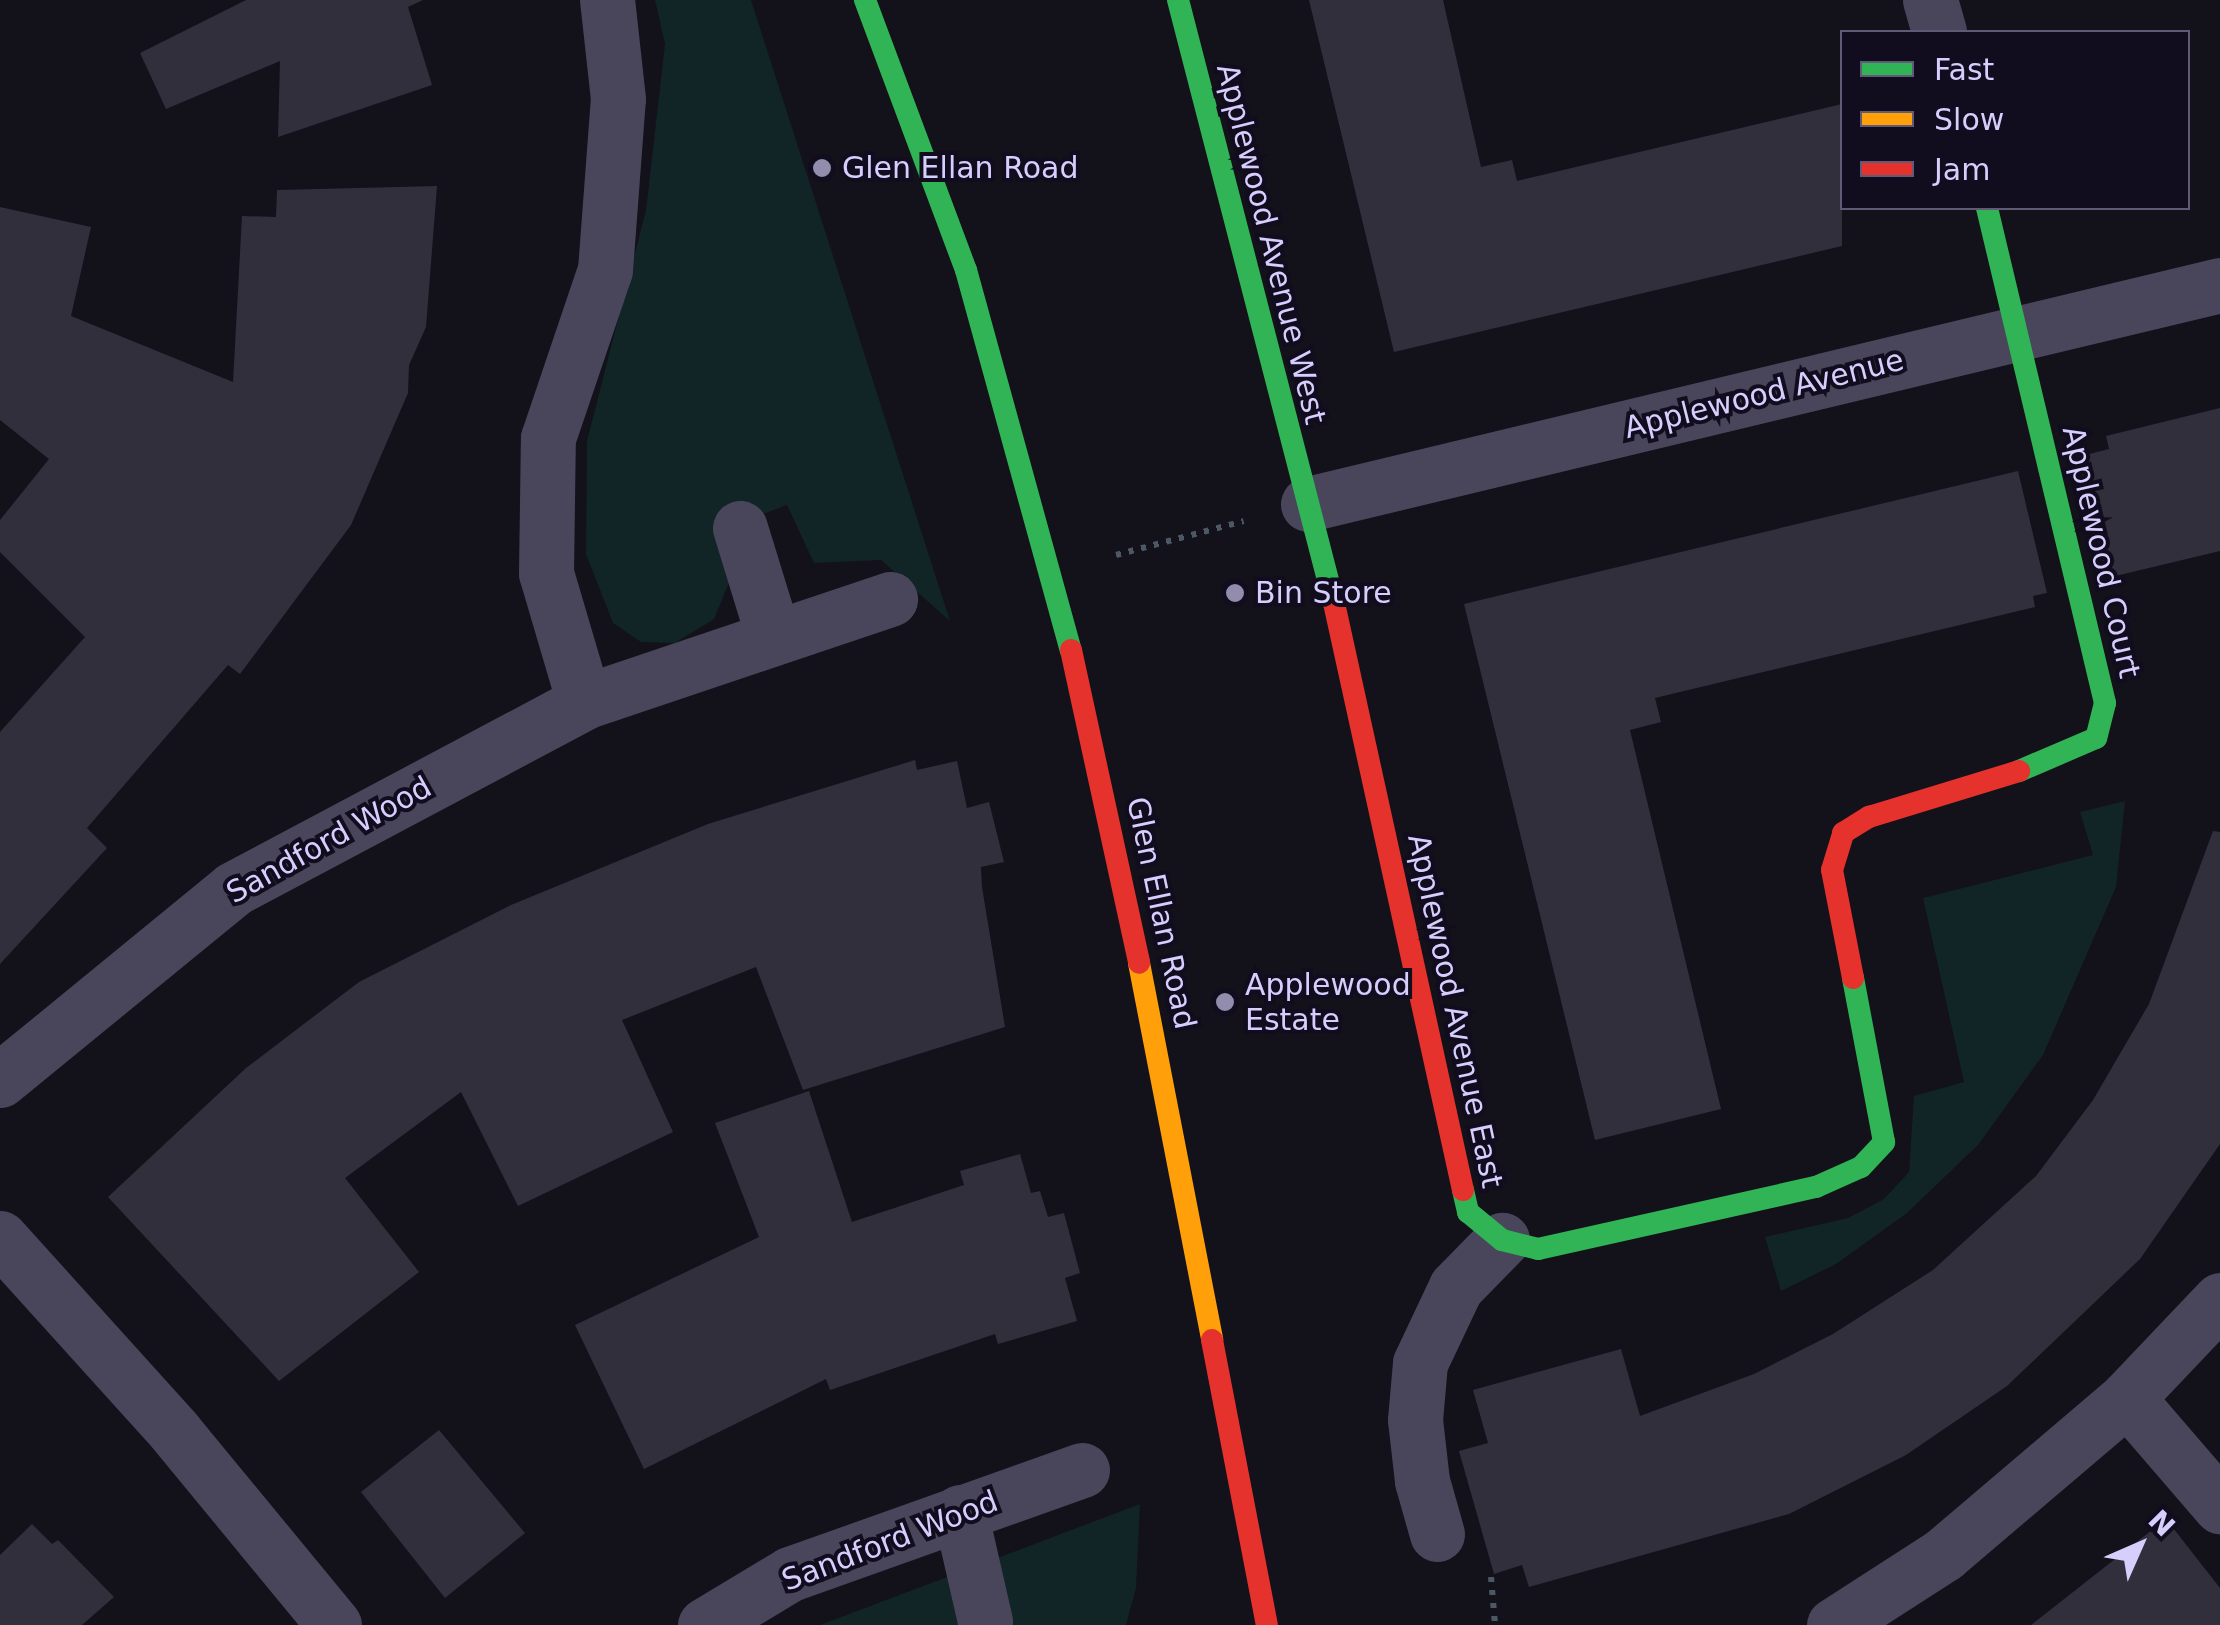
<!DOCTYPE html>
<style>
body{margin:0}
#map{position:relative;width:2220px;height:1625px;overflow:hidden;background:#13111a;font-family:"DejaVu Sans",sans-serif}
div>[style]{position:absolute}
.green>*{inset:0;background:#112426}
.building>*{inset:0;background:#322f3d}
.path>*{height:6px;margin-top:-3px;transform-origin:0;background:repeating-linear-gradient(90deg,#4d5865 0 5px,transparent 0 13px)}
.street>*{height:55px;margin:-27.5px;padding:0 27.5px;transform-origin:27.5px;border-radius:27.5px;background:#49465b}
.fast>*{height:22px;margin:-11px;padding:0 11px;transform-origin:11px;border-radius:11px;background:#30b455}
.slow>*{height:22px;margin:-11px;padding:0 11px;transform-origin:11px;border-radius:11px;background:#ff9f0a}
.jam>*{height:22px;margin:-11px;padding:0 11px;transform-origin:11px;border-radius:11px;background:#e5322d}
.dots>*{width:28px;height:28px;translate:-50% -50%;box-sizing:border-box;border:5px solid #110d1e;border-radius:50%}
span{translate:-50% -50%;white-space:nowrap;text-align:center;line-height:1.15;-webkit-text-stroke:8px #110d1e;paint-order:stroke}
.poi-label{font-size:30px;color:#d6cefc}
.left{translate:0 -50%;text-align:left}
.street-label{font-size:30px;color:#d6cefc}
.legend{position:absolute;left:1840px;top:30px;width:350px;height:180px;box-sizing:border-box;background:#110d1e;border:2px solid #605a77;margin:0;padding:12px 18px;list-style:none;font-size:30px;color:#d6cefc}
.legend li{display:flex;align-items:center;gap:20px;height:50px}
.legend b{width:50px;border:2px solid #605a77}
.north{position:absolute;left:2090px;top:1495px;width:100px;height:100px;-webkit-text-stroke:8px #110d1e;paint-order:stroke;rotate:45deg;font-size:28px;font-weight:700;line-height:40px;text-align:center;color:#d6cefc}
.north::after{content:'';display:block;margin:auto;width:35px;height:45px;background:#d6cefc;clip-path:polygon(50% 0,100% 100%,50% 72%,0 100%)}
</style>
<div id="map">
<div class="green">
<div style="clip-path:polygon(655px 0,751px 0,950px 621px,881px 560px,814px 563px,787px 505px,723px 529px,731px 578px,714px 619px,675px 643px,641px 642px,613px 623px,586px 554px,587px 441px,646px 210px,665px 44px)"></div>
<div style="clip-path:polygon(2125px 801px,2116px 887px,2043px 1055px,1978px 1145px,1907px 1213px,1836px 1264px,1781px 1291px,1765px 1237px,1848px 1218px,1884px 1199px,1909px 1172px,1914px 1096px,1964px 1082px,1923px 898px,2093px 855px,2080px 812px)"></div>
<div style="clip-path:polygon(1140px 1504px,1136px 1588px,1126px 1625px,820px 1625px)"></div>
</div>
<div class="building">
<div style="clip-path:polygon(246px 0,423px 0,408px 7px,432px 85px,278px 137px,280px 61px,166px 109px,140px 53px)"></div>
<div style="clip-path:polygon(1309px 0,1443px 0,1481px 167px,1512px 160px,1517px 181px,1842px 104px,1842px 246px,1394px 352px)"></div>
<div style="clip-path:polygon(437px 186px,426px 327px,409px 365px,408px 393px,351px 525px,240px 674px,228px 665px,87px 828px,107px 848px,0 964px,0 732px,85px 637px,0 552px,0 520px,49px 459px,0 420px,0 207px,91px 227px,71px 316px,233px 382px,242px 216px,276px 217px,277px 190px)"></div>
<div style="clip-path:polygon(2220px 408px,2220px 551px,2107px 578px,2078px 457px,2109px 449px,2106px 436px)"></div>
<div style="clip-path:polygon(2018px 471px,2047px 593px,2033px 596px,2035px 607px,1655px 698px,1661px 722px,1630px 730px,1721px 1109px,1595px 1140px,1464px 604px)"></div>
<div style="clip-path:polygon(915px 760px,917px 770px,957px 761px,967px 808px,989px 802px,1004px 862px,981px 867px,982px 887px,1005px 1027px,803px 1090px,756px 967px,622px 1020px,673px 1132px,518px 1206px,461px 1092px,345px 1178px,419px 1272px,279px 1381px,108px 1197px,246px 1068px,359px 982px,511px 905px,708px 824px)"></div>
<div style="clip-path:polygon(2213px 831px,2220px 832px,2220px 1144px,2140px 1259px,2007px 1386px,1906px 1455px,1789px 1514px,1529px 1587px,1522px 1565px,1494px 1574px,1459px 1451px,1488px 1443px,1473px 1390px,1621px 1349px,1640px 1416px,1754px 1374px,1833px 1334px,1933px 1270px,2036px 1176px,2093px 1100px,2149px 1004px)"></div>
<div style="clip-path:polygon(809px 1091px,852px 1222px,964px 1185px,960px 1171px,1020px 1154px,1031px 1193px,1040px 1191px,1048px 1217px,1064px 1213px,1080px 1273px,1065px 1278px,1077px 1321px,998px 1344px,995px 1334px,830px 1390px,826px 1379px,644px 1469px,575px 1325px,759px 1237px,715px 1123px)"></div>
<div style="clip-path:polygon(439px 1430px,525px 1533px,445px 1598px,361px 1492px)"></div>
<div style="clip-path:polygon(2166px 1519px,2220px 1588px,2220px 1625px,2031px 1625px)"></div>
<div style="clip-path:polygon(32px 1524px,52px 1544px,58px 1540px,114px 1597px,82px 1625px,0 1625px,0 1555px)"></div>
</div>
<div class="path">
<div style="left:1116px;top:555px;width:132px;rotate:-14.9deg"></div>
<div style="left:1491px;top:1577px;width:48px;rotate:85.2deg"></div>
</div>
<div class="street">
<div style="left:1930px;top:0;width:33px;rotate:74deg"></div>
<div style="left:1308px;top:504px;width:938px;rotate:-13.5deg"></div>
<div style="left:740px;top:528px;width:112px;rotate:72.9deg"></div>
<div style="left:584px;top:702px;width:134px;rotate:-106.4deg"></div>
<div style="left:546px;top:573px;width:135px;rotate:-89.2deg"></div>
<div style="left:548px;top:438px;width:177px;rotate:-71.3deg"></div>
<div style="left:605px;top:270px;width:171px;rotate:-85.7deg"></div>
<div style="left:618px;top:99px;width:100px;rotate:-96.3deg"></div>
<div style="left:0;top:1080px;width:301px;rotate:-39.3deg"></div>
<div style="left:233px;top:889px;width:398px;rotate:-28deg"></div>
<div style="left:584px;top:702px;width:323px;rotate:-18.6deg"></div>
<div style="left:0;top:1238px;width:261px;rotate:47.9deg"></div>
<div style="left:175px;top:1432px;width:250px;rotate:50.5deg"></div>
<div style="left:2127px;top:1398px;width:143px;rotate:49.3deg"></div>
<div style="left:960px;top:1512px;width:112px;rotate:77.1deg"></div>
<div style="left:1437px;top:1534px;width:55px;rotate:-105.8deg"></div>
<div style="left:1422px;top:1481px;width:61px;rotate:-96.5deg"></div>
<div style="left:1415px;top:1420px;width:57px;rotate:-85deg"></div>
<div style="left:1420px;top:1363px;width:84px;rotate:-64.7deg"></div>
<div style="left:1456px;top:1287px;width:66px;rotate:-45.6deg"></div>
<div style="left:705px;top:1625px;width:99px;rotate:-31deg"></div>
<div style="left:790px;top:1574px;width:310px;rotate:-19.6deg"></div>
<div style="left:1834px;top:1625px;width:131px;rotate:-32.8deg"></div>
<div style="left:1944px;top:1554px;width:240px;rotate:-40.4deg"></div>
<div style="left:2127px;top:1398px;width:135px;rotate:-46.5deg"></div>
</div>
<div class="fast">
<div style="left:865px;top:0;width:288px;rotate:69.5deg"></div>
<div style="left:966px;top:270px;width:394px;rotate:74.6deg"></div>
<div style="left:1178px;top:0;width:623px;rotate:75.5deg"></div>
<div style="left:1987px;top:208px;width:509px;rotate:76.59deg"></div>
<div style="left:2105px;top:703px;width:36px;rotate:104deg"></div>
<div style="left:2096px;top:738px;width:84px;rotate:156.8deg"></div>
<div style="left:1463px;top:1190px;width:23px;rotate:77deg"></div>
<div style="left:1468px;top:1212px;width:44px;rotate:39.5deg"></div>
<div style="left:1502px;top:1240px;width:37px;rotate:14deg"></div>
<div style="left:1538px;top:1249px;width:285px;rotate:-12.6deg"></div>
<div style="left:1816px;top:1187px;width:49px;rotate:-24deg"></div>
<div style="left:1861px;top:1167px;width:34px;rotate:-47deg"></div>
<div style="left:1884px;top:1142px;width:167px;rotate:-100.7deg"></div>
</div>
<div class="slow">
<div style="left:1139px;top:963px;width:384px;rotate:79deg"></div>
</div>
<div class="jam">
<div style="left:1334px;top:603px;width:601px;rotate:77.61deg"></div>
<div style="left:1071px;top:650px;width:320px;rotate:77.7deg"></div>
<div style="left:1853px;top:978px;width:110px;rotate:-101deg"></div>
<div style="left:1832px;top:870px;width:39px;rotate:-73deg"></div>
<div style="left:1843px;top:833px;width:31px;rotate:-32deg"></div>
<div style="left:1869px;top:817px;width:157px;rotate:-17deg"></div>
<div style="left:1212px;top:1340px;width:290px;rotate:79.1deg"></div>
</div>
<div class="dots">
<div style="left:822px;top:168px;background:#928cad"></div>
<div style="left:1235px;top:593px;background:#928cad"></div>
<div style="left:1225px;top:1002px;background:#928cad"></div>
</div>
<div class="poi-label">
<span class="left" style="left:842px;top:168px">Glen Ellan Road</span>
<span class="left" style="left:1255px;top:593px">Bin Store</span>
<span class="left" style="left:1245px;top:1002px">Applewood<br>Estate</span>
</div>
<div class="street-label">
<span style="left:1271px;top:244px;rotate:76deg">Applewood Avenue West</span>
<span style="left:1764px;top:394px;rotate:-14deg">Applewood Avenue</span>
<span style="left:2101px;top:552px;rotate:77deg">Applewood Court</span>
<span style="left:329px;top:840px;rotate:-29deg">Sandford Wood</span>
<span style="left:1161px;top:913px;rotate:78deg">Glen Ellan Road</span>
<span style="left:1455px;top:1011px;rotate:78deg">Applewood Avenue East</span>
<span style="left:890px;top:1541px;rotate:-21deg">Sandford Wood</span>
</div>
<ul class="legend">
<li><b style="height:12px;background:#30b455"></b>Fast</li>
<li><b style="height:12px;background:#ff9f0a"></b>Slow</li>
<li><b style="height:12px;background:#e5322d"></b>Jam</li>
</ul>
<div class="north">N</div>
</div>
